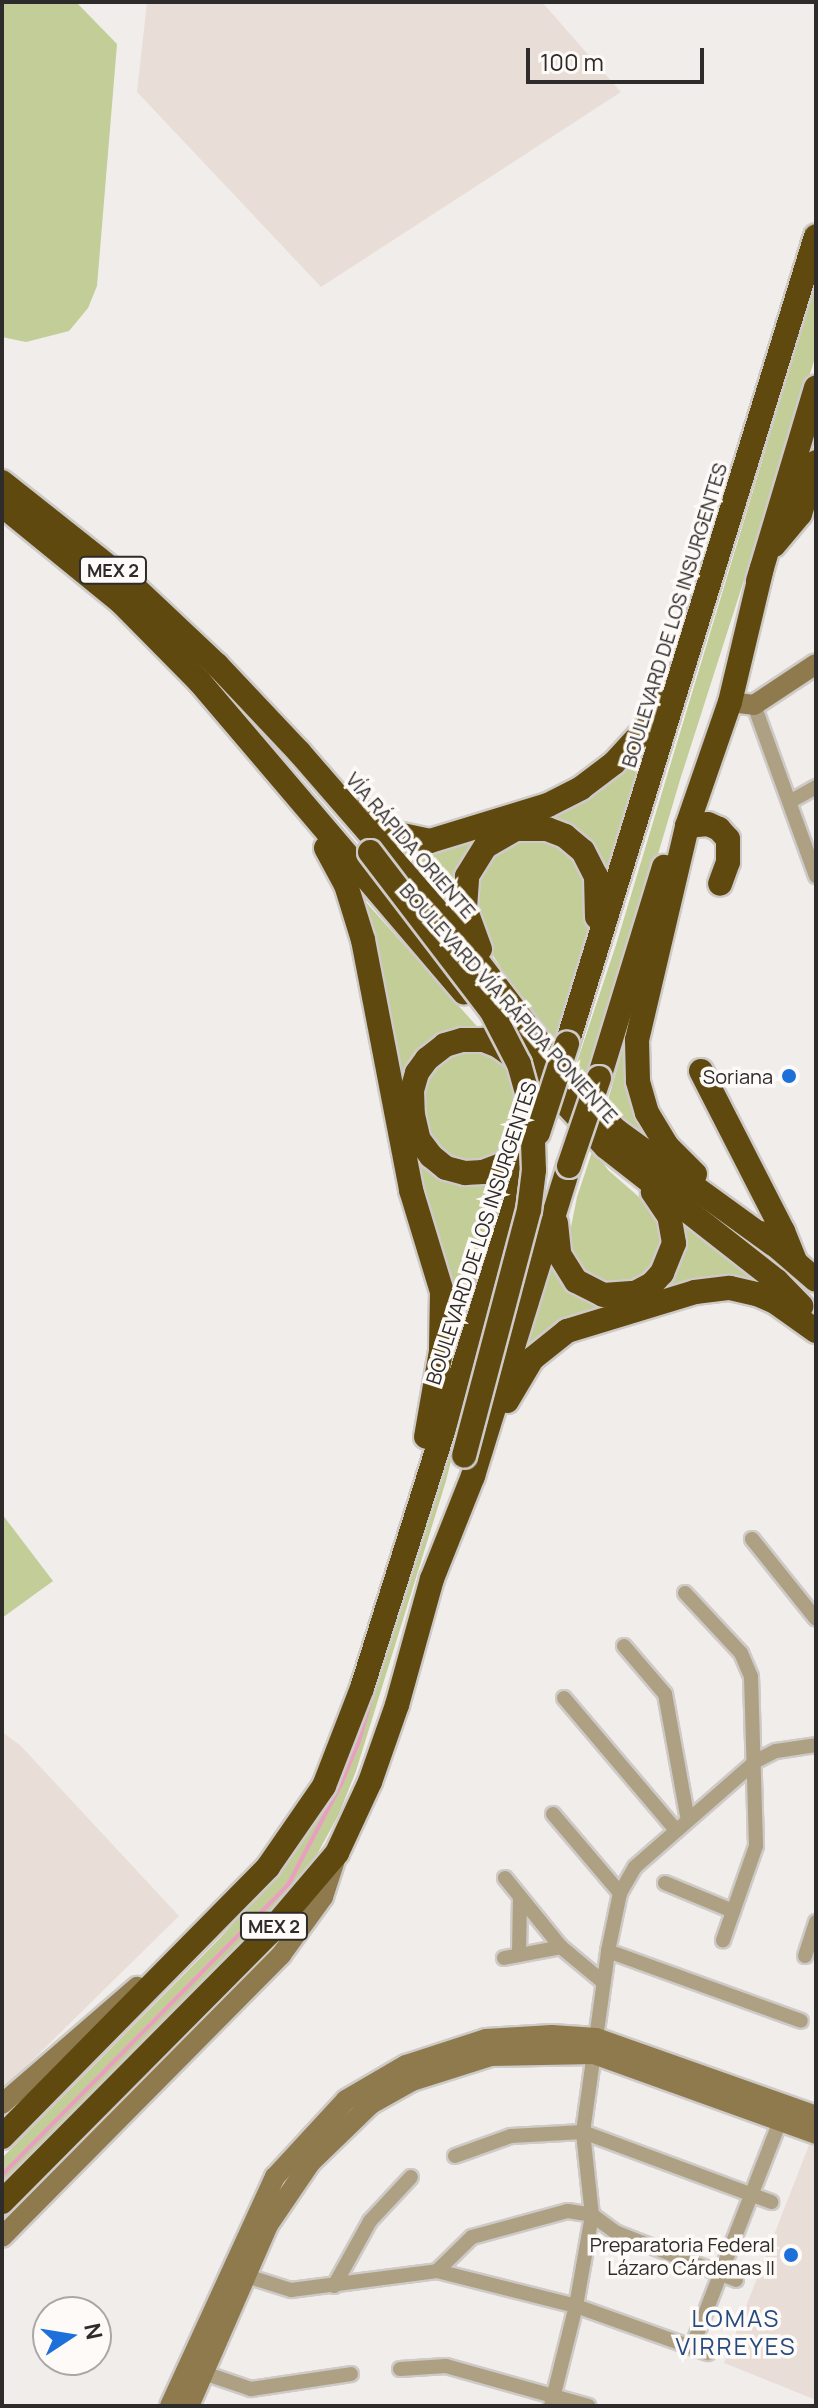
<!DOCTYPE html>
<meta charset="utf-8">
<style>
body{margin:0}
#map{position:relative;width:818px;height:2408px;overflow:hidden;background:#f1edea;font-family:Manrope,sans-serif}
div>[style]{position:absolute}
.built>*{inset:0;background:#e9ded7}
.green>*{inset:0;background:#c2cd98}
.stream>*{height:4px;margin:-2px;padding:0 2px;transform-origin:2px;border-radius:2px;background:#ea9ec0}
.roads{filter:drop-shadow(2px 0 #cecac8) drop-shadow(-2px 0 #cecac8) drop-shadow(0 2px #cecac8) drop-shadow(0 -2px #cecac8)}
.street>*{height:14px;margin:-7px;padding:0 7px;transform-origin:7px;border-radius:7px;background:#aea082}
.secondary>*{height:20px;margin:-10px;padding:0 10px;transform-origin:10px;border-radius:10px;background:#8f7a4d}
.highway>*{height:24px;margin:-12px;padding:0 12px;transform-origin:12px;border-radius:12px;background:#60490e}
.bridges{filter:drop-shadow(2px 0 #cecac8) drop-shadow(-2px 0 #cecac8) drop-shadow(0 2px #cecac8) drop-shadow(0 -2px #cecac8)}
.highway-bridge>*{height:24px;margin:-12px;padding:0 12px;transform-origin:12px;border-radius:12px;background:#60490e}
.dots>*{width:22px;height:22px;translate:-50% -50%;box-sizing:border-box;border:4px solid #fefaf7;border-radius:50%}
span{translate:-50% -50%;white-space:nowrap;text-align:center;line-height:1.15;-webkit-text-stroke:7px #fefaf7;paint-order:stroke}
.shield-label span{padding:2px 6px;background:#fefaf7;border:2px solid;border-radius:6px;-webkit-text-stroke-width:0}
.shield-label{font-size:18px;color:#2d2c2b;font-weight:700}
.street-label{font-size:20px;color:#2d2c2b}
.poi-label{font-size:20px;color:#2d2c2b}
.right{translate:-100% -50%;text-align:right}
.quarter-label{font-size:24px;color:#244a80;letter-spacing:2px}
.frame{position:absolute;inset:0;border:4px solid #2d2c2b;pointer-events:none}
.north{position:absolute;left:32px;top:2296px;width:80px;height:80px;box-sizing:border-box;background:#fefaf7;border:2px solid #aaa8a5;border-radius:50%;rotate:78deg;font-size:22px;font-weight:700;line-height:32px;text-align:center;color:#2d2c2b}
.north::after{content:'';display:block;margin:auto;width:28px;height:36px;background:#1d70da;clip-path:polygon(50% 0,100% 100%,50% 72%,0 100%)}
.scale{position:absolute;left:526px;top:48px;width:178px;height:36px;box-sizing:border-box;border:4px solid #2d2c2b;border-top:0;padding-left:10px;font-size:24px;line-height:28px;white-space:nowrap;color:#2d2c2b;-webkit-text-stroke:6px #fefaf7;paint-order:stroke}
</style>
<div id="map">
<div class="built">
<div style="clip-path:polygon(147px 2px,542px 2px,621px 92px,321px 287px,137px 92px)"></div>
<div style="clip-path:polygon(2px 1732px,20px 1745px,179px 1916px,2px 2090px)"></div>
<div style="clip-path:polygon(809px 2145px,816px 2147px,816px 2400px,724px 2363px)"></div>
</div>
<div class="green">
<div style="clip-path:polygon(2px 2px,76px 2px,117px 44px,97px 286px,88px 308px,69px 331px,26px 342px,2px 337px)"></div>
<div style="clip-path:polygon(816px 282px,816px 355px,680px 780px,588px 1090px,574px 1071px,616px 945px)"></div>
<div style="clip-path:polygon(646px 743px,608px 882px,584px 844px,496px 834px,462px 923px,395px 844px,411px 850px,443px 848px)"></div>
<div style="clip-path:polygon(536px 840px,557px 844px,579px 858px,594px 917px,553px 1051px,479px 933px,474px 915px,476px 884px,493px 856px,511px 844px)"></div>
<div style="clip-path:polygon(364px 900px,482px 1032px,458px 1031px,405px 1109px)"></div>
<div style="clip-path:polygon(632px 1017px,628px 1055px,675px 1170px,606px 1107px)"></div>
<div style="clip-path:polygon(460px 1046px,505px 1057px,527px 1120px,491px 1165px,447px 1160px,425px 1135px,423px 1075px)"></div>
<div style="clip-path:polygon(414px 1145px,437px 1170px,522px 1158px,453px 1340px,452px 1296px,425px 1207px)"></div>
<div style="clip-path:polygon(593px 1149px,608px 1170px,655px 1211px,665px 1233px,656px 1272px,617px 1290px,577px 1270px,568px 1242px,577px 1197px)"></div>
<div style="clip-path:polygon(667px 1203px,784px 1297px,743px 1280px,718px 1277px,652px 1294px,665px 1284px)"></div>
<div style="clip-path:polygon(554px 1252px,609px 1304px,506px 1384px)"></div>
<div style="clip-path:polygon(451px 1434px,454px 1449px,446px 1481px,356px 1771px,339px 1814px,315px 1858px,206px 1988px,2px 2194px,2px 2158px,220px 1938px,275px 1876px,318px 1818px,336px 1779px)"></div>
<div style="clip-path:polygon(2px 1514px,53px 1581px,2px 1618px)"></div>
</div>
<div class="stream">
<div style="left:2px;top:2175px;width:407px;rotate:-45.4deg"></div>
<div style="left:288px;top:1885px;width:114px;rotate:-62.3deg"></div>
<div style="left:341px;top:1784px;width:47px;rotate:-67.3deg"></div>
<div style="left:359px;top:1741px;width:54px;rotate:-73.9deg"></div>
</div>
<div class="roads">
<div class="street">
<div style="left:754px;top:705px;width:182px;rotate:70.1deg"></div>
<div style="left:791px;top:801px;width:29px;rotate:-29deg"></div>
<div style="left:752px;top:1539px;width:102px;rotate:51.3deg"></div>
<div style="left:685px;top:1593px;width:82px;rotate:47deg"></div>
<div style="left:741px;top:1653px;width:25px;rotate:67deg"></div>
<div style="left:751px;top:1676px;width:170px;rotate:88.3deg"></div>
<div style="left:756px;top:1846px;width:100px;rotate:109.3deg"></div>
<div style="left:624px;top:1646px;width:63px;rotate:49.5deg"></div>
<div style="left:665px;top:1694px;width:128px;rotate:79.7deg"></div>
<div style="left:564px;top:1698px;width:173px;rotate:49.7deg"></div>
<div style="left:553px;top:1814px;width:104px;rotate:49.7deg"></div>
<div style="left:505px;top:1878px;width:89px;rotate:50.9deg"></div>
<div style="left:561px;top:1947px;width:55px;rotate:39.8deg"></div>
<div style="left:665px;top:1883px;width:74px;rotate:22.4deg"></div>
<div style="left:608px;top:1951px;width:205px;rotate:19.9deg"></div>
<div style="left:519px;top:1955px;width:56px;rotate:-89deg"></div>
<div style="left:805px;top:1956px;width:36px;rotate:-72deg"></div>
<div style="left:504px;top:1958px;width:58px;rotate:-10.9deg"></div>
<div style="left:455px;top:2156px;width:59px;rotate:-19.7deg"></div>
<div style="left:511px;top:2136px;width:72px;rotate:-3.2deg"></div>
<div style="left:583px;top:2132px;width:201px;rotate:20.4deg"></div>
<div style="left:437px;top:2271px;width:49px;rotate:-44.2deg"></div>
<div style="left:472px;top:2237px;width:99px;rotate:-15.2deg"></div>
<div style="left:568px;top:2211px;width:24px;rotate:9deg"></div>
<div style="left:592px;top:2215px;width:29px;rotate:36deg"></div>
<div style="left:615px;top:2232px;width:130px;rotate:21.6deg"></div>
<div style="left:237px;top:2273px;width:57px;rotate:17.5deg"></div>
<div style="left:291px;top:2290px;width:147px;rotate:-7.4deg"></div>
<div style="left:437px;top:2271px;width:143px;rotate:14.1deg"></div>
<div style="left:576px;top:2306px;width:140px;rotate:19.6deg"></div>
<div style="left:334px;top:2286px;width:74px;rotate:-61deg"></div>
<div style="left:370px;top:2221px;width:60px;rotate:-47deg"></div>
<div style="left:692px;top:2347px;width:243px;rotate:-68.7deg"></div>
<div style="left:400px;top:2369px;width:46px;rotate:-3.7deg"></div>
<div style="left:446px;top:2366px;width:148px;rotate:15.7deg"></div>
<div style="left:204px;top:2373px;width:50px;rotate:18.8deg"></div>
<div style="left:251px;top:2389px;width:101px;rotate:-8.5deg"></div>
<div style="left:551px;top:2406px;width:103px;rotate:-76deg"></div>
<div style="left:576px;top:2306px;width:92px;rotate:-80deg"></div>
<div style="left:592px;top:2215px;width:83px;rotate:-96.2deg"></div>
<div style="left:583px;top:2132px;width:183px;rotate:-82.1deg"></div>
<div style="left:608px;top:1951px;width:59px;rotate:-78.3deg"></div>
<div style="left:620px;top:1893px;width:30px;rotate:-60deg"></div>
<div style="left:635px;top:1867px;width:161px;rotate:-41.2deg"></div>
<div style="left:756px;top:1761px;width:22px;rotate:-27deg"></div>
<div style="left:776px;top:1751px;width:40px;rotate:-8.5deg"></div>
</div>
<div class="secondary">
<div style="left:730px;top:702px;width:24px;rotate:7deg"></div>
<div style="left:754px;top:705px;width:74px;rotate:-33.5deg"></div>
<div style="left:2px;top:2104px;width:179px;rotate:-40.9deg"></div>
<div style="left:2px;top:2237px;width:397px;rotate:-45.3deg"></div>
<div style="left:281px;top:1955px;width:72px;rotate:-54.1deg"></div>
<div style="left:323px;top:1897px;width:40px;rotate:-72deg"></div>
<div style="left:170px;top:2406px;width:252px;rotate:-65.4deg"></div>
<div style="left:275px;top:2177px;width:105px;rotate:-47.3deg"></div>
<div style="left:346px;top:2100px;width:69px;rotate:-30.3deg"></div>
<div style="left:406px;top:2065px;width:84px;rotate:-18deg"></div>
<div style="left:486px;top:2039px;width:66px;rotate:-3.5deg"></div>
<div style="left:552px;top:2035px;width:44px;rotate:3.9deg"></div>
<div style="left:596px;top:2038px;width:233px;rotate:19.5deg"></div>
<div style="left:189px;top:2406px;width:197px;rotate:-66.4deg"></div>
<div style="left:268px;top:2225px;width:76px;rotate:-55.7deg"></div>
<div style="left:311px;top:2162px;width:83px;rotate:-44deg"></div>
<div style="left:371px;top:2104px;width:47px;rotate:-29.3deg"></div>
<div style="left:412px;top:2081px;width:83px;rotate:-17.6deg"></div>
<div style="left:491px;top:2056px;width:103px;rotate:-1.1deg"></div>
<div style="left:594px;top:2054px;width:236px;rotate:19.8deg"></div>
</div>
<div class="highway">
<div style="left:2px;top:482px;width:166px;rotate:38.4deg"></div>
<div style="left:132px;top:585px;width:117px;rotate:43.3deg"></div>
<div style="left:217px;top:665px;width:120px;rotate:46.7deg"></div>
<div style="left:299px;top:752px;width:233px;rotate:49deg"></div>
<div style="left:452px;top:928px;width:208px;rotate:52.6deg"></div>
<div style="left:578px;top:1093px;width:54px;rotate:44.3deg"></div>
<div style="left:617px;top:1131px;width:193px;rotate:35.9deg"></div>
<div style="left:2px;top:505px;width:154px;rotate:39.2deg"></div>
<div style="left:121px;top:602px;width:111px;rotate:45.4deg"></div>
<div style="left:199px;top:681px;width:409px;rotate:49.6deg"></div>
<div style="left:774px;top:545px;width:40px;rotate:-50deg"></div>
<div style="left:800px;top:514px;width:54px;rotate:-72.9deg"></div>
<div style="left:758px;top:581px;width:202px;rotate:-73.3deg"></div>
<div style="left:364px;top:811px;width:36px;rotate:37deg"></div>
<div style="left:393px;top:833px;width:38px;rotate:12deg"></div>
<div style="left:430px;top:841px;width:123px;rotate:-17deg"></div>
<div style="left:548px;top:805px;width:37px;rotate:-27deg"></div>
<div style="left:581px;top:788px;width:41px;rotate:-37.1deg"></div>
<div style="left:614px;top:763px;width:50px;rotate:-47.4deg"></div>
<div style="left:648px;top:726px;width:27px;rotate:-62deg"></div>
<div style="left:687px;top:826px;width:21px;rotate:-5deg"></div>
<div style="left:708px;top:824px;width:12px;rotate:24deg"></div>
<div style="left:719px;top:829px;width:13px;rotate:48deg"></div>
<div style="left:728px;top:839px;width:23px;rotate:90deg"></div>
<div style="left:728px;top:862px;width:23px;rotate:110deg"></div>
<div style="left:326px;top:848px;width:42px;rotate:61.6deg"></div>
<div style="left:346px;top:885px;width:58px;rotate:72.8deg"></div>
<div style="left:363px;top:940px;width:255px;rotate:79.1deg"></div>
<div style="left:411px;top:1190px;width:107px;rotate:73.1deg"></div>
<div style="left:442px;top:1292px;width:59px;rotate:91deg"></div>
<div style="left:441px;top:1351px;width:87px;rotate:99.9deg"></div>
<div style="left:480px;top:949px;width:44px;rotate:-110.1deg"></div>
<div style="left:465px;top:908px;width:32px;rotate:-86deg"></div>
<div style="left:467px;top:876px;width:36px;rotate:-58deg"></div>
<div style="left:486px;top:846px;width:34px;rotate:-30deg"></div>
<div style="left:516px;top:829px;width:31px"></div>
<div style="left:547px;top:829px;width:19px;rotate:21deg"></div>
<div style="left:565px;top:836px;width:23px;rotate:40deg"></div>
<div style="left:583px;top:851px;width:28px;rotate:63deg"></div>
<div style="left:596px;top:876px;width:41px;rotate:88.6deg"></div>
<div style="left:567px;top:1044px;width:845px;rotate:-72.87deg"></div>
<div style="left:512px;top:1046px;width:138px;rotate:47.1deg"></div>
<div style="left:606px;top:1147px;width:217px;rotate:38.1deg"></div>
<div style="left:777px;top:1281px;width:35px;rotate:46deg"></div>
<div style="left:522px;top:1063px;width:29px;rotate:-144deg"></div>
<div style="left:499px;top:1046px;width:17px;rotate:-159deg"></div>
<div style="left:483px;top:1040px;width:21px;rotate:180deg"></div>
<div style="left:462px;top:1040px;width:18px;rotate:164deg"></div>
<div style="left:445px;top:1045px;width:23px;rotate:142deg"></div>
<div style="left:427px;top:1059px;width:17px;rotate:126deg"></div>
<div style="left:417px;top:1073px;width:19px;rotate:106deg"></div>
<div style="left:412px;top:1091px;width:24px;rotate:88deg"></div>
<div style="left:413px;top:1115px;width:26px;rotate:77deg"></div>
<div style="left:419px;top:1140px;width:20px;rotate:53deg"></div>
<div style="left:431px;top:1156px;width:19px;rotate:39deg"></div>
<div style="left:446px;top:1168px;width:20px;rotate:15deg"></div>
<div style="left:465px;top:1173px;width:18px;rotate:-3deg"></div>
<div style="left:483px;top:1172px;width:22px;rotate:-21deg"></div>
<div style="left:504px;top:1164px;width:41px;rotate:-48.9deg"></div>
<div style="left:701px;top:1071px;width:180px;rotate:62.9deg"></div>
<div style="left:783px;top:1231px;width:32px;rotate:68deg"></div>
<div style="left:599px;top:1078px;width:221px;rotate:-72.9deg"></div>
<div style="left:695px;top:1174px;width:40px;rotate:-135deg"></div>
<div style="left:667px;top:1146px;width:39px;rotate:-121deg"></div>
<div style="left:647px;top:1113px;width:33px;rotate:-106deg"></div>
<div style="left:638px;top:1081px;width:41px;rotate:-91.4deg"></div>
<div style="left:637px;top:1040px;width:220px;rotate:-76.8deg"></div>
<div style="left:687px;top:826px;width:131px;rotate:-70.9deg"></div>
<div style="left:730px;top:702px;width:138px;rotate:-76.6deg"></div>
<div style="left:556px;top:1223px;width:31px;rotate:84deg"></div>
<div style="left:559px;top:1254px;width:32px;rotate:58deg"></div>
<div style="left:576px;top:1281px;width:30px;rotate:27deg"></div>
<div style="left:603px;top:1295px;width:32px;rotate:-4deg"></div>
<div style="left:635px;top:1293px;width:19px;rotate:-28deg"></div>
<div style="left:652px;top:1284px;width:15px;rotate:-48deg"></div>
<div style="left:662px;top:1273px;width:32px;rotate:-68deg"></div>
<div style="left:674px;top:1243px;width:27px;rotate:-100deg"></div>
<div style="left:669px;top:1216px;width:29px;rotate:-124deg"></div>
<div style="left:761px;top:1233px;width:72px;rotate:40.5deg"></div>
<div style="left:507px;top:1401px;width:49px;rotate:-59.2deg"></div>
<div style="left:532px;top:1359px;width:45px;rotate:-38.7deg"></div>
<div style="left:567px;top:1331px;width:134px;rotate:-16.9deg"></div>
<div style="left:695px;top:1292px;width:35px;rotate:-7deg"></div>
<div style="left:730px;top:1288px;width:28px;rotate:13deg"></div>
<div style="left:757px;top:1294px;width:20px;rotate:24deg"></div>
<div style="left:775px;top:1302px;width:50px;rotate:35.3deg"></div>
<div style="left:2px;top:2137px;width:379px;rotate:-45.4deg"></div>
<div style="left:268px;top:1867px;width:98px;rotate:-55.3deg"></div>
<div style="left:324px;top:1786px;width:105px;rotate:-68.8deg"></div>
<div style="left:362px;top:1688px;width:555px;rotate:-72.48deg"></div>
<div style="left:2px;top:2202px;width:379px;rotate:-45.2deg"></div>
<div style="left:269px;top:1933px;width:105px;rotate:-49.6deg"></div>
<div style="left:337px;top:1853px;width:78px;rotate:-65.1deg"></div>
<div style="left:370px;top:1782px;width:82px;rotate:-70.7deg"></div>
<div style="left:397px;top:1705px;width:131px;rotate:-74.5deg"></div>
<div style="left:432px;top:1579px;width:111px;rotate:-68.3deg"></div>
<div style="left:473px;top:1476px;width:325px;rotate:-72.8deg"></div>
</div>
</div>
<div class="bridges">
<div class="highway-bridge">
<div style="left:370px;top:852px;width:199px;rotate:52.6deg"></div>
<div style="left:491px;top:1010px;width:61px;rotate:62.6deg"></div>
<div style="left:519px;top:1064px;width:49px;rotate:74.5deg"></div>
<div style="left:532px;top:1111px;width:59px;rotate:88.1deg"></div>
<div style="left:534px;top:1170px;width:40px;rotate:97.1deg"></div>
<div style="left:529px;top:1210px;width:254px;rotate:104.8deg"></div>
<div style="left:538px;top:1133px;width:94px;rotate:-72deg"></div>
<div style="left:569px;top:1166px;width:93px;rotate:-71.2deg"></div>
</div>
</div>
<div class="dots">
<div style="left:789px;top:1076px;background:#1d70da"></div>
<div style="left:791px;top:2255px;background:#1d70da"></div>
</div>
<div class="shield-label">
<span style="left:113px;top:570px">MEX 2</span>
<span style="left:274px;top:1926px">MEX 2</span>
</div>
<div class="street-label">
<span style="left:674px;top:615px;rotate:-73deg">BOULEVARD DE LOS INSURGENTES</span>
<span style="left:411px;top:845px;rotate:49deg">VÍA RÁPIDA ORIENTE</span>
<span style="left:509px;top:1003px;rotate:48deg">BOULEVARD VÍA RÁPIDA PONIENTE</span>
<span style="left:481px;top:1233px;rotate:-72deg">BOULEVARD DE LOS INSURGENTES</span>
</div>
<div class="poi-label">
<span class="right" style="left:773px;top:1076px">Soriana</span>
<span class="right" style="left:775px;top:2256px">Preparatoria Federal<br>Lázaro Cárdenas ll</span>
</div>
<div class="quarter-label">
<span style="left:736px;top:2332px">LOMAS<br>VIRREYES</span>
</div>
<div class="frame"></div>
<div class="north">N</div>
<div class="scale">100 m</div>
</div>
